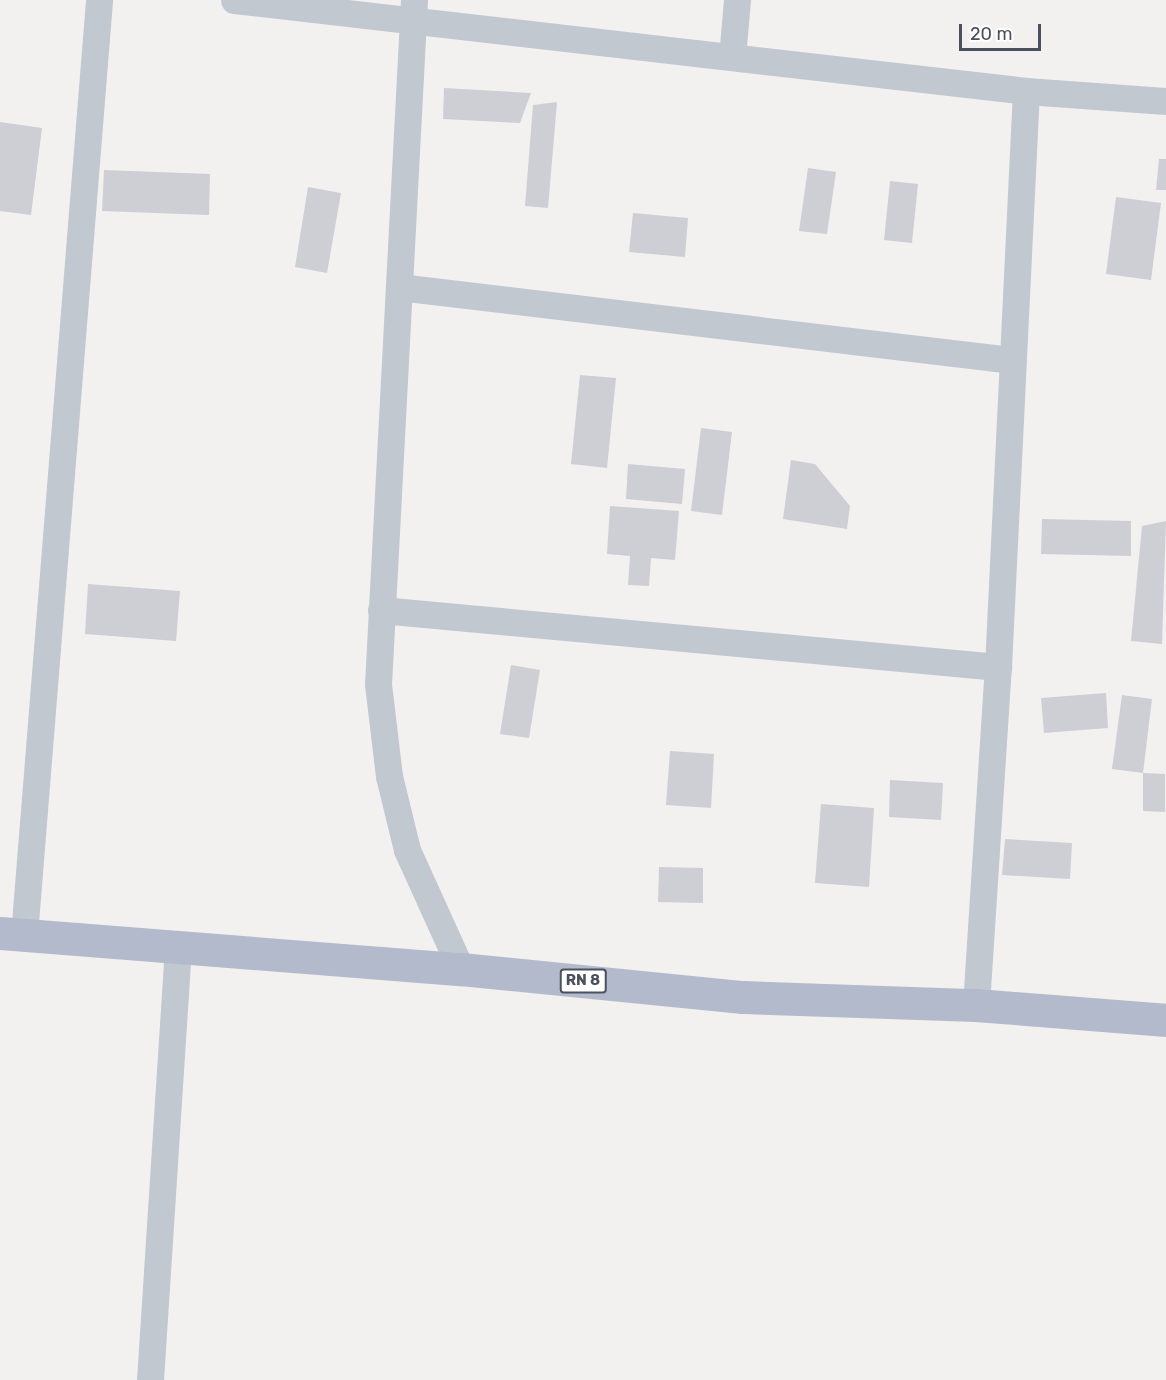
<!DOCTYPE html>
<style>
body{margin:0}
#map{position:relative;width:1166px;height:1380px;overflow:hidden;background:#f2f1f0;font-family:Rubik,sans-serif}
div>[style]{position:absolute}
.building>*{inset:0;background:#ceced5}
.minor>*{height:27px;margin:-13.5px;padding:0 13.5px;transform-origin:13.5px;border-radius:13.5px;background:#c2c8d0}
.primary>*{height:33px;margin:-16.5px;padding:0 16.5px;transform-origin:16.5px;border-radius:16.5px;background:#b3bacc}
span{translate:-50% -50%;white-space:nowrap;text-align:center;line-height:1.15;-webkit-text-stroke:6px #fff;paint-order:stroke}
.shield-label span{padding:2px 4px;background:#fff;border:2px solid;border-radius:4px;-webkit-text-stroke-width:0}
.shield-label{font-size:15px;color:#4a505c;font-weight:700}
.scale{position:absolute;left:959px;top:24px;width:82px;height:27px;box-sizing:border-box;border:3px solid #4a505c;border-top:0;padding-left:8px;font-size:18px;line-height:21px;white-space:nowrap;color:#4a505c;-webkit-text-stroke:4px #fff;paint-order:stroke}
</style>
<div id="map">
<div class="building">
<div style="clip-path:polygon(444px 88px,531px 93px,520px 123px,443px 119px)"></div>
<div style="clip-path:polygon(557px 102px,548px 208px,525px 206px,533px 105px)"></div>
<div style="clip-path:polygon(0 122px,42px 128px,31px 215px,0 211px)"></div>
<div style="clip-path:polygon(1159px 159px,1166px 159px,1166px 190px,1156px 190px)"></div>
<div style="clip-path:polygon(808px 168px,836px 172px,827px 234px,799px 231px)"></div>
<div style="clip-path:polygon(104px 170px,210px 174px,209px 215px,102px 211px)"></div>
<div style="clip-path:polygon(890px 181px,918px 184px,912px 243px,884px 240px)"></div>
<div style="clip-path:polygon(308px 187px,341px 193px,327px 273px,295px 267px)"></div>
<div style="clip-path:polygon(1116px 197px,1161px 203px,1151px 280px,1106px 274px)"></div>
<div style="clip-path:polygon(633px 213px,688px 218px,685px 257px,629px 252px)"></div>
<div style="clip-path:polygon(580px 375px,616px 378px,607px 468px,571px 464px)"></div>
<div style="clip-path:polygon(701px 428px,732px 432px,722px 515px,691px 511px)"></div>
<div style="clip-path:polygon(791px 460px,815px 464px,850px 506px,847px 529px,783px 519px)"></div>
<div style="clip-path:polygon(628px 464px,685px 469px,682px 504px,626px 499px)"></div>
<div style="clip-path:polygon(610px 506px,679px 511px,675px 560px,651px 558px,649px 586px,628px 585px,630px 556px,607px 554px)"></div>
<div style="clip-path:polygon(1042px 519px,1131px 521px,1131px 556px,1041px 554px)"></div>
<div style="clip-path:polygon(1166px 521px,1162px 644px,1131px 641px,1142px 526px)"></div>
<div style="clip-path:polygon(88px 584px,180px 591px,176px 641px,85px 634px)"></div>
<div style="clip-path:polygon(511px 665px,540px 670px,529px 738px,500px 734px)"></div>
<div style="clip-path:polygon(1106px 693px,1108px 728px,1044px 733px,1041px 698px)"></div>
<div style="clip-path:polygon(1122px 695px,1152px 699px,1143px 773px,1112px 769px)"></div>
<div style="clip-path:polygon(670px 751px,714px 754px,711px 808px,666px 805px)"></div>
<div style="clip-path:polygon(1143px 773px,1165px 774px,1165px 812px,1143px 811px)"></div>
<div style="clip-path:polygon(890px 780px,943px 783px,941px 820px,889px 817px)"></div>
<div style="clip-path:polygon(821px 804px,874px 808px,869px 887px,815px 883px)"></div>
<div style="clip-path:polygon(1005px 839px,1072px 843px,1070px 879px,1002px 875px)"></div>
<div style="clip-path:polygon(659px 867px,703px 868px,703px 903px,658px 902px)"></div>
</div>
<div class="minor">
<div style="left:234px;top:0;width:797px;rotate:6.55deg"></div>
<div style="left:1026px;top:91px;width:140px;rotate:4.1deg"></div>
<div style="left:414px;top:0;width:685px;rotate:93.01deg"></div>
<div style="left:378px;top:684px;width:93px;rotate:83.2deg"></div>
<div style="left:389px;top:776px;width:76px;rotate:76.3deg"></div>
<div style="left:407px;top:850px;width:131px;rotate:65.6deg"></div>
<div style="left:732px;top:57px;width:57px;rotate:-85deg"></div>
<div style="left:399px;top:287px;width:616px;rotate:6.8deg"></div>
<div style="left:381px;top:610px;width:620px;rotate:5.28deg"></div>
<div style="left:24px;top:935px;width:938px;rotate:-85.41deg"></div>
<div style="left:976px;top:1005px;width:339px;rotate:-86.3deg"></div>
<div style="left:998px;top:667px;width:577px;rotate:-87.22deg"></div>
<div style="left:150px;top:1380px;width:434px;rotate:-86.3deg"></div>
</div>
<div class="primary">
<div style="left:0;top:933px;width:462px;rotate:4.5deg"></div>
<div style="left:461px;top:969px;width:283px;rotate:5.7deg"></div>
<div style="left:743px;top:997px;width:233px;rotate:2deg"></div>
<div style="left:976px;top:1005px;width:191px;rotate:4.5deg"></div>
</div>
<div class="shield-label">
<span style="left:583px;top:981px">RN 8</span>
</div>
<div class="scale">20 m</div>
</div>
